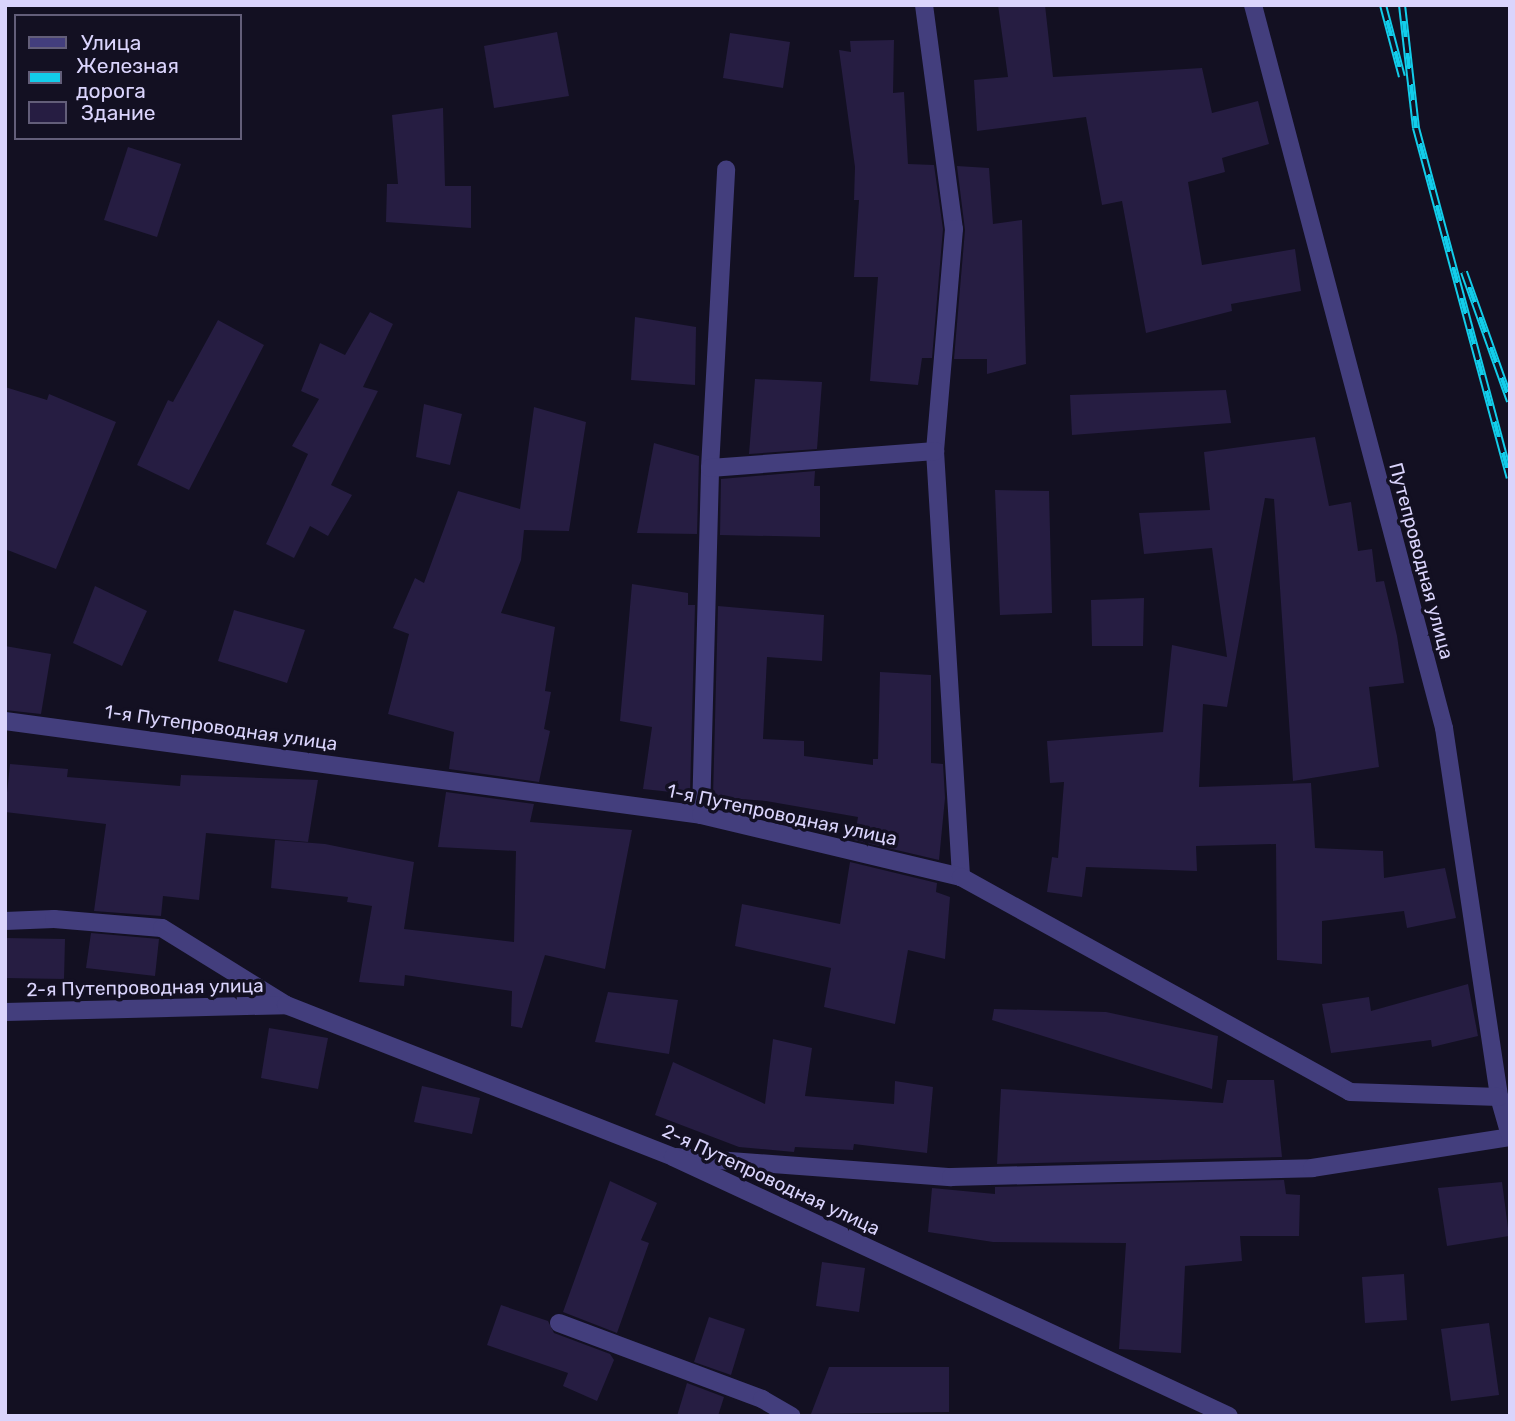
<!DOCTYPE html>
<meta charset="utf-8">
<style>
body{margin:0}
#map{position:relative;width:1515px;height:1421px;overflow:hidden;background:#131022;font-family:Rubik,sans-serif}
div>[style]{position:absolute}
.building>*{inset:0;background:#261d42}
.lane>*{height:18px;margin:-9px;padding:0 9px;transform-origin:9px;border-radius:9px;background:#433e7d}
.street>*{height:18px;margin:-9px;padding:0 9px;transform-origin:9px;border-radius:9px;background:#433e7d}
.rail>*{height:8px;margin-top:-4px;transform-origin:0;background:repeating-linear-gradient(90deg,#131022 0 16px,#12cdea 0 32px);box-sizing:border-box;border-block:2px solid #12cdea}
span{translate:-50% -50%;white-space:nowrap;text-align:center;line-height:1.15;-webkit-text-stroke:7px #131022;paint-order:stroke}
.street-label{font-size:19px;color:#dad4fc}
.frame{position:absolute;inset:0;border:7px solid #dad4fc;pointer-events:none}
.legend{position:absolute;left:14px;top:14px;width:228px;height:126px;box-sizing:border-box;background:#131022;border:2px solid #635e79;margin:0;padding:9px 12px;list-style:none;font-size:21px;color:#dad4fc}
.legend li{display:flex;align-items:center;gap:14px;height:35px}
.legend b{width:35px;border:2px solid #635e79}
</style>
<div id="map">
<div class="building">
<div style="clip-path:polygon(998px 5px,1045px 5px,1053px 77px,1202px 68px,1212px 113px,1258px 101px,1269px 144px,1222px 158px,1225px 172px,1188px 182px,1202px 265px,1295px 249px,1301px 291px,1231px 304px,1232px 311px,1146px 333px,1122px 201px,1102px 205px,1086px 117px,977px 131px,974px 80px,1008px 77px)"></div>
<div style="clip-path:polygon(557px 32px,569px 96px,494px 108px,484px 46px)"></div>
<div style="clip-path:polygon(730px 33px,790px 42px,783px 88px,723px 78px)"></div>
<div style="clip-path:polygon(894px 40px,893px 93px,904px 92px,908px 164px,934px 165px,943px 229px,932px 358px,922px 358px,918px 385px,870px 381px,878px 277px,854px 277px,859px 200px,854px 200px,855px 167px,839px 50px,851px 52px,850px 41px)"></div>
<div style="clip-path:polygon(443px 108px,445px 186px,471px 186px,471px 228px,386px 222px,387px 184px,398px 184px,392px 115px)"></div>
<div style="clip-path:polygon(128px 147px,181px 164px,157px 237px,104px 220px)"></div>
<div style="clip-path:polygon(957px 166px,989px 168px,993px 224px,1022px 220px,1026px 364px,987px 374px,987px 359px,954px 359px,965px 230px)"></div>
<div style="clip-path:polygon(370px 312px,393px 324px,363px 387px,378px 391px,331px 485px,352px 495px,328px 536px,310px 526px,294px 558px,266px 544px,308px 454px,292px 446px,319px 399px,301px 391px,320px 343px,345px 355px)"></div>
<div style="clip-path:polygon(635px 317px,696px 327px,695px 385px,631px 380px)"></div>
<div style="clip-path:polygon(218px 320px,264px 345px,189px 490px,137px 465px,168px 400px,173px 402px)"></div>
<div style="clip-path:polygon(755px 379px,822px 382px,817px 449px,749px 454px)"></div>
<div style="clip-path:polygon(5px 387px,47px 400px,49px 394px,116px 422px,56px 569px,5px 549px)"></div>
<div style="clip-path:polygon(1226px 390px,1231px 423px,1072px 435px,1070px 395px)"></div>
<div style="clip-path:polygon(424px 404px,462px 414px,450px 465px,416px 457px)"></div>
<div style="clip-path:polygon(534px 407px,586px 422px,569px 531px,524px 530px,521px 560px,501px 613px,555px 627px,545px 691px,551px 692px,544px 729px,550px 731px,539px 782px,449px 769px,454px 732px,388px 714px,409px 634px,393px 628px,415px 578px,424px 583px,458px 491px,520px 509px)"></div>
<div style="clip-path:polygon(1315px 437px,1329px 506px,1351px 502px,1358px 551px,1372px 549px,1376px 582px,1384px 581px,1397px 636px,1404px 683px,1369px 687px,1379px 767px,1293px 781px,1274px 499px,1265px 498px,1227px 707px,1203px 704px,1199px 787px,1311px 783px,1315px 848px,1383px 851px,1384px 878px,1445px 868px,1456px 918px,1407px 928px,1404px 911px,1322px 921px,1322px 964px,1277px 960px,1276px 844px,1196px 846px,1197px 871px,1086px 867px,1082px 897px,1047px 892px,1052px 857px,1058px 858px,1064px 782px,1050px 783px,1047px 741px,1163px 732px,1172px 645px,1227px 657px,1212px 548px,1144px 554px,1139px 513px,1210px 510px,1204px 452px)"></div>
<div style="clip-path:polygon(654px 443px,699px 456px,697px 534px,637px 533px)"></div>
<div style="clip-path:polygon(815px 471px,814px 486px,820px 486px,820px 537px,720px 535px,721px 479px)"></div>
<div style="clip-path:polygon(995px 490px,1049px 491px,1052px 613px,1000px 615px)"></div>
<div style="clip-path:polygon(632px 584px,688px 593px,688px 605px,695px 605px,690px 794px,643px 789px,652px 727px,620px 721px)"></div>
<div style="clip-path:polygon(95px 586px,147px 611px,122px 666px,73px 643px)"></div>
<div style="clip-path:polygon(1144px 598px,1143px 646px,1092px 646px,1091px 600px)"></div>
<div style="clip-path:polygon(718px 606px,824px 615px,822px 661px,767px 657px,763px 739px,804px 741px,804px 756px,873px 765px,873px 759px,878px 759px,880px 672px,931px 675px,931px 763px,943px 764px,945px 798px,939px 860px,854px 840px,858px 817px,766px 801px,713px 797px)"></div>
<div style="clip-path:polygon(234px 610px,305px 630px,287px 683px,218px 661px)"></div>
<div style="clip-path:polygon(5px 646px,51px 654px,41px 714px,5px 710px)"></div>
<div style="clip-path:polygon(10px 764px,68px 769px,67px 777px,180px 786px,181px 775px,318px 780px,308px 842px,206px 833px,199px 900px,163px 896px,161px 916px,94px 911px,106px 824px,5px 812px)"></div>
<div style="clip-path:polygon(446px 792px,534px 804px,530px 822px,632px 830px,605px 969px,545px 955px,522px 1028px,511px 1026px,512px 991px,405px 975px,404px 986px,359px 982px,372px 906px,347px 902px,348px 897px,271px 888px,275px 840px,325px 844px,414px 862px,404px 929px,514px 942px,516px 851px,438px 847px)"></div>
<div style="clip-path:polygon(850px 862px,937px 883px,936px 892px,950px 897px,945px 959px,908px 950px,895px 1024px,824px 1007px,831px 968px,735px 946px,742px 904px,840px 924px)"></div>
<div style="clip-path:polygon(91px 933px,159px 939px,155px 976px,86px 968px)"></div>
<div style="clip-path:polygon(5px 938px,65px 939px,64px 979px,5px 978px)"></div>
<div style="clip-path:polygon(1468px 984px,1478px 1036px,1432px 1047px,1431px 1040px,1331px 1053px,1322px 1004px,1369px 997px,1371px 1011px)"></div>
<div style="clip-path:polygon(608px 992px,678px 1000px,669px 1054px,595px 1042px)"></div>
<div style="clip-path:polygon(994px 1009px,1106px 1012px,1218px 1036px,1212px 1089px,992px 1020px)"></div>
<div style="clip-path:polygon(269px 1028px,328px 1038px,318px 1089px,261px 1078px)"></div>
<div style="clip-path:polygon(773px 1039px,812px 1048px,805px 1096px,894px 1104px,895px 1081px,933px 1087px,927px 1153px,854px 1144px,853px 1150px,795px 1147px,794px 1152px,739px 1147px,655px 1115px,673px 1062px,765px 1104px)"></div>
<div style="clip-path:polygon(1227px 1080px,1274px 1080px,1282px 1157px,997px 1164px,1001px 1089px,1223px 1103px)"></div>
<div style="clip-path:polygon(422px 1086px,480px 1098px,472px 1134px,414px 1122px)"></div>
<div style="clip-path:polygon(1284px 1180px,1286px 1194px,1300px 1195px,1299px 1236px,1240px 1236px,1242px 1261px,1185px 1266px,1181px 1353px,1119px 1349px,1126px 1243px,993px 1242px,928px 1232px,932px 1188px,995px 1194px,995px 1187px)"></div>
<div style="clip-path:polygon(610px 1181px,657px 1203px,641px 1240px,649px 1243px,617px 1333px,563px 1312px)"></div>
<div style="clip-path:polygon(1502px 1182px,1509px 1236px,1447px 1246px,1438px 1188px)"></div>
<div style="clip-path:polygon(822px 1262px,865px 1268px,859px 1312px,816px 1306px)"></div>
<div style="clip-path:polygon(1404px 1274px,1407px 1320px,1365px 1323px,1362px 1277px)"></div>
<div style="clip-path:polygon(501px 1305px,548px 1321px,554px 1333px,610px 1354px,614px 1360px,597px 1401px,563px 1386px,568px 1373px,487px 1345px)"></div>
<div style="clip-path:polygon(709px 1317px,745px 1329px,731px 1375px,694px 1362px)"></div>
<div style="clip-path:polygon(1489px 1323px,1499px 1395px,1451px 1401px,1441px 1329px)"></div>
<div style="clip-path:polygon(829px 1367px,949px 1367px,949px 1412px,811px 1414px)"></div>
<div style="clip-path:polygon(687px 1383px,724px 1397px,718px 1416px,677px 1416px)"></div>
</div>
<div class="lane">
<div style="left:924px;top:5px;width:226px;rotate:82.4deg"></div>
<div style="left:954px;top:229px;width:223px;rotate:94.9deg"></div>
<div style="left:935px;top:451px;width:427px;rotate:86.5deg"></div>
<div style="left:710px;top:468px;width:299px;rotate:-86.9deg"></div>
<div style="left:701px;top:815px;width:347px;rotate:-88.5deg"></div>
<div style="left:710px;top:468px;width:226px;rotate:-4.3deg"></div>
<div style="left:676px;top:1157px;width:276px;rotate:4.2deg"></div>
<div style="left:951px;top:1177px;width:361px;rotate:-1.4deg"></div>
<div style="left:1312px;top:1168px;width:200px;rotate:-8.9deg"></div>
<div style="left:559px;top:1323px;width:217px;rotate:20.5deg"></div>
<div style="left:762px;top:1399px;width:34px;rotate:30deg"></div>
</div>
<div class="street">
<div style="left:1253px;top:5px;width:748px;rotate:75.2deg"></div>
<div style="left:1444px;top:728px;width:373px;rotate:81.5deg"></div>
<div style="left:1499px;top:1097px;width:40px;rotate:74deg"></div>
<div style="left:5px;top:721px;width:702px;rotate:7.69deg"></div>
<div style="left:701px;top:815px;width:267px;rotate:13.4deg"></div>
<div style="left:961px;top:877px;width:444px;rotate:28.9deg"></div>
<div style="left:1350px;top:1092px;width:149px;rotate:1.9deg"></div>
<div style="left:5px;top:921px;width:49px;rotate:-2.3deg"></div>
<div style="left:54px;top:919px;width:108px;rotate:4.8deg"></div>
<div style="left:162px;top:928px;width:146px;rotate:31.8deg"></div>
<div style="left:5px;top:1012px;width:281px;rotate:-1.4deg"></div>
<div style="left:286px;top:1005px;width:416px;rotate:21.4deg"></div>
<div style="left:673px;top:1157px;width:613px;rotate:24.98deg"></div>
</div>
<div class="rail">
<div style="left:1383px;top:5px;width:74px;rotate:75.2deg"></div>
<div style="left:1402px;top:5px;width:124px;rotate:83.5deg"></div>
<div style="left:1416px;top:128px;width:362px;rotate:75deg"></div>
<div style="left:1464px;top:272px;width:137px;rotate:70.4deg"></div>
</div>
<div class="street-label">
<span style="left:1421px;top:561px;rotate:75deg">Путепроводная улица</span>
<span style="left:221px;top:728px;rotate:8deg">1-я Путепроводная улица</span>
<span style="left:782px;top:815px;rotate:12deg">1-я Путепроводная улица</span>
<span style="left:145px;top:988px;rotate:-1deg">2-я Путепроводная улица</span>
<span style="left:771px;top:1180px;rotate:25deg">2-я Путепроводная улица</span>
</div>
<div class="frame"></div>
<ul class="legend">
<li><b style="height:9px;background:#433e7d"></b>Улица</li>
<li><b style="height:9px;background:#12cdea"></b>Железная дорога</li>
<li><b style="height:19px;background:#261d42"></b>Здание</li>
</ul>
</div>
